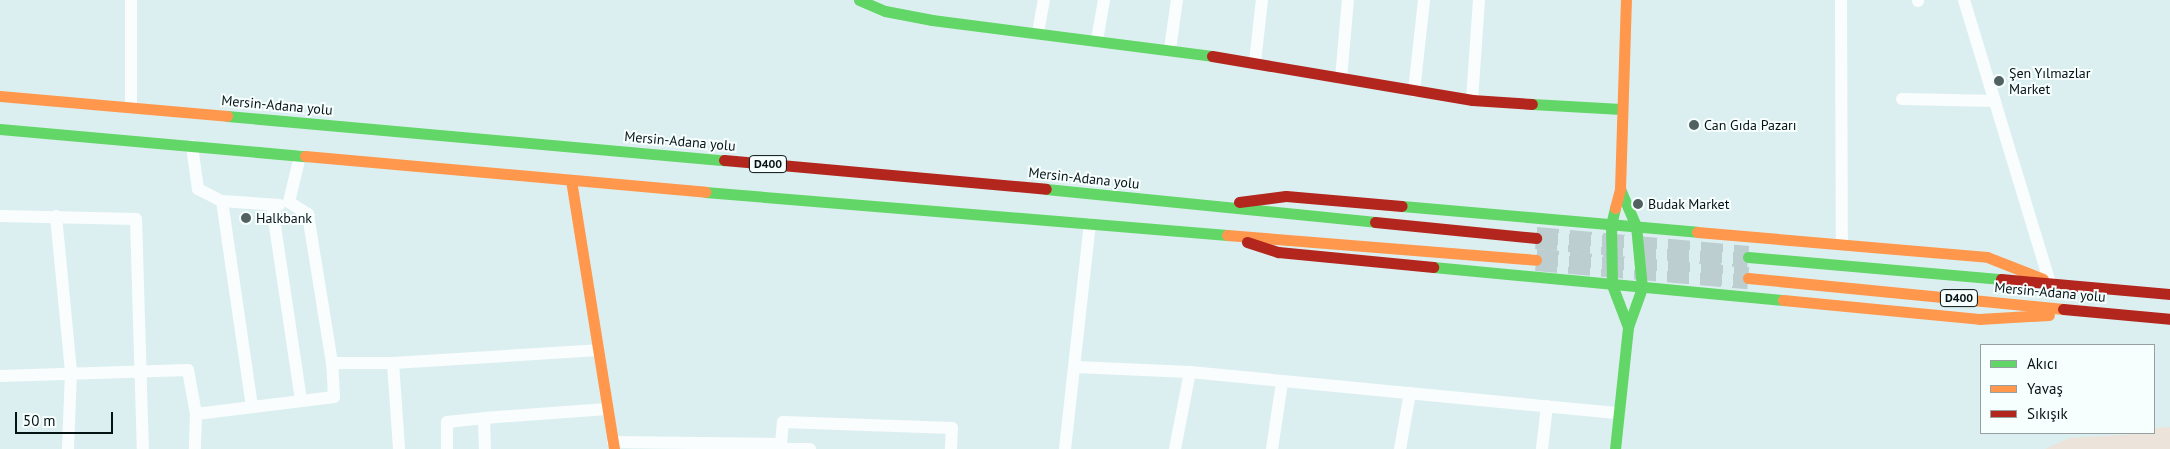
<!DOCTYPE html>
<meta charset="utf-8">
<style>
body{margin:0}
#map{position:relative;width:2170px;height:449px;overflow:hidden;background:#dceff0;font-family:"PT Sans",sans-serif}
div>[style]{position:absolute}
.green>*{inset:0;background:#ece3da}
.highway-tunnel>*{height:22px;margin-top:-11px;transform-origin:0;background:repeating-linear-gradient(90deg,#bccecf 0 22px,transparent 0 33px)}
.street>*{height:12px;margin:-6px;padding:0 6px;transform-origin:6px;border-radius:6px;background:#fafdfd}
.fast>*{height:11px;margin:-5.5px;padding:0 5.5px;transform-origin:5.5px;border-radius:5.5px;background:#63d668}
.slow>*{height:11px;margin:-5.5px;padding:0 5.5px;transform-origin:5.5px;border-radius:5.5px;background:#ff974d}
.jam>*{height:11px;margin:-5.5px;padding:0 5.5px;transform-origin:5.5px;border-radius:5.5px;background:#b3261e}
.dots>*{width:14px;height:14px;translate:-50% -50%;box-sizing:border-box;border:2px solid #f7fefe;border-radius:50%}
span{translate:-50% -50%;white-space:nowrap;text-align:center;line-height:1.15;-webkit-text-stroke:4px #f7fefe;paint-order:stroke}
.shield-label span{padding:1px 4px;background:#f7fefe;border:1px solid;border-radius:4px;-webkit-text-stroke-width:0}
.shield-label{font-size:12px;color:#061313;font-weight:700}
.poi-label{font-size:14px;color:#061313}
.left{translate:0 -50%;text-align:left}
.street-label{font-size:14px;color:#061313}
.legend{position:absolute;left:1980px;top:344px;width:175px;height:90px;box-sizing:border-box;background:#f7fefe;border:1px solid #97a0a0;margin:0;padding:6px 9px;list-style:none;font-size:15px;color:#061313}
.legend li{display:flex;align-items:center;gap:10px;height:25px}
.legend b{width:25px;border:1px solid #97a0a0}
.scale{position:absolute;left:15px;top:412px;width:98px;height:22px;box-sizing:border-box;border:2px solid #061313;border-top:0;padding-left:6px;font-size:15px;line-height:18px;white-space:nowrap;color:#061313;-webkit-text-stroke:4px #f7fefe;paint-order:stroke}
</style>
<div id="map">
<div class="green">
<div style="clip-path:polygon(2170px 427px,2170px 449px,2045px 449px,2069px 438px,2154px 433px,2154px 428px)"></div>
</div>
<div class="highway-tunnel">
<div style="left:1536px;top:238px;width:213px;rotate:5.1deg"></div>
<div style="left:1536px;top:260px;width:213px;rotate:4.9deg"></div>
</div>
<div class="street">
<div style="left:131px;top:0;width:107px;rotate:90deg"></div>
<div style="left:1841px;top:0;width:244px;rotate:89.8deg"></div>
<div style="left:1964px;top:0;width:296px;rotate:73.1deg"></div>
<div style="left:1918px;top:1px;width:1px;rotate:-90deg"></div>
<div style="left:1038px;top:33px;width:34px;rotate:-80deg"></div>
<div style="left:1097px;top:40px;width:41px;rotate:-80.1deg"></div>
<div style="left:1170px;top:49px;width:49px;rotate:-81.9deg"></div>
<div style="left:1255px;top:62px;width:62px;rotate:-83.6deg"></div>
<div style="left:1341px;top:78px;width:78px;rotate:-84.9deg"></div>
<div style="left:1414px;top:91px;width:92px;rotate:-83.7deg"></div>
<div style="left:1902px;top:99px;width:93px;rotate:1.2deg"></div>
<div style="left:1472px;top:100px;width:100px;rotate:-86deg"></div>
<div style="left:192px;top:146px;width:43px;rotate:82.1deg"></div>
<div style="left:198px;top:189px;width:27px;rotate:27deg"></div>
<div style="left:222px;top:201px;width:208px;rotate:81.7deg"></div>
<div style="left:222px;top:201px;width:57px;rotate:4deg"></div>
<div style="left:272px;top:206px;width:195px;rotate:81.5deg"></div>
<div style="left:0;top:216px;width:136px;rotate:1.3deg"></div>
<div style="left:136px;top:219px;width:230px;rotate:88.3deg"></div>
<div style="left:56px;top:216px;width:158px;rotate:84.5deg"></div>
<div style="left:71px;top:373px;width:76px;rotate:92.3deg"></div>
<div style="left:332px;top:363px;width:61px"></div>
<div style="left:393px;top:363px;width:205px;rotate:-3.6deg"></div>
<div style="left:393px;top:363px;width:86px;rotate:86deg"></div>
<div style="left:1075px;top:367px;width:115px;rotate:2.5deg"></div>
<div style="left:1190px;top:372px;width:431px;rotate:5.5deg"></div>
<div style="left:0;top:376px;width:188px;rotate:-1.8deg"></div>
<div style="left:188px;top:370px;width:45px;rotate:79.7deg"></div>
<div style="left:196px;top:414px;width:35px;rotate:92deg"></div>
<div style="left:196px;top:414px;width:139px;rotate:-7deg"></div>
<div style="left:334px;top:397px;width:34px;rotate:-93deg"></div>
<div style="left:332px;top:363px;width:151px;rotate:-99.2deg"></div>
<div style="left:308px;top:214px;width:22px;rotate:-148deg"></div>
<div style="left:289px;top:202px;width:47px;rotate:-76.6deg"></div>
<div style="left:613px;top:442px;width:168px;rotate:0.7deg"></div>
<div style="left:781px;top:444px;width:5px;rotate:90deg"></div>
<div style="left:781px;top:444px;width:22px;rotate:-85deg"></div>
<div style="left:783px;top:422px;width:169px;rotate:2deg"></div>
<div style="left:952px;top:428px;width:21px;rotate:93deg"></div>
<div style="left:447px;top:449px;width:27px;rotate:-90deg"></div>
<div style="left:447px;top:422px;width:37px;rotate:-6deg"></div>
<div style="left:485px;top:449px;width:31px;rotate:-92deg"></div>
<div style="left:484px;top:418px;width:123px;rotate:-4.2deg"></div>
<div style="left:781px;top:449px;width:29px"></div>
<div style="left:1065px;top:449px;width:226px;rotate:-83.7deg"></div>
<div style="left:1175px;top:449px;width:78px;rotate:-79deg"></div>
<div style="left:1272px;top:449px;width:68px;rotate:-81.5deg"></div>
<div style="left:1400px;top:449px;width:57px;rotate:-79.9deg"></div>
<div style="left:1542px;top:449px;width:43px;rotate:-83.4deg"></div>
</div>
<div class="fast">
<div style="left:859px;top:0;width:28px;rotate:23deg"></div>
<div style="left:885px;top:11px;width:48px;rotate:10.8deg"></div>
<div style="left:932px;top:20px;width:282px;rotate:7.3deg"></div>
<div style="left:1532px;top:104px;width:89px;rotate:3.2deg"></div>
<div style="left:227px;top:116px;width:499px;rotate:5.1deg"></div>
<div style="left:0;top:129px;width:306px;rotate:5.1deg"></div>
<div style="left:1046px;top:189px;width:331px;rotate:5.7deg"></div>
<div style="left:705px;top:192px;width:524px;rotate:4.71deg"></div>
<div style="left:1402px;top:206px;width:296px;rotate:5deg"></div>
<div style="left:1615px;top:208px;width:17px;rotate:103deg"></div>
<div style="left:1611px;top:225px;width:60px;rotate:89deg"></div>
<div style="left:1612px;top:285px;width:45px;rotate:69.1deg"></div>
<div style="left:1748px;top:257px;width:254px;rotate:5deg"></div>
<div style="left:1433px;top:267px;width:352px;rotate:5.4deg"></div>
<div style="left:1615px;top:449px;width:123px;rotate:-83.9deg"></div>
<div style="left:1628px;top:327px;width:41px;rotate:-70.3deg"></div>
<div style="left:1642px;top:288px;width:62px;rotate:-95.5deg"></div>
<div style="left:1636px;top:226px;width:40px;rotate:-113.4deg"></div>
</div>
<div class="slow">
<div style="left:0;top:96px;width:228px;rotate:5deg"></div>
<div style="left:305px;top:156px;width:402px;rotate:5.1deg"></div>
<div style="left:571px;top:180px;width:272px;rotate:80.9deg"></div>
<div style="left:1615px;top:208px;width:20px;rotate:-75deg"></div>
<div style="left:1620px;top:189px;width:189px;rotate:-88.2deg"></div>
<div style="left:1697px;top:232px;width:291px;rotate:4.9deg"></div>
<div style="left:1987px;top:257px;width:60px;rotate:21.4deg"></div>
<div style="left:1227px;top:235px;width:310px;rotate:4.6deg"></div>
<div style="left:1748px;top:278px;width:317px;rotate:5.6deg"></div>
<div style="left:1783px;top:300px;width:197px;rotate:5.5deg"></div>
<div style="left:1979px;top:319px;width:70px;rotate:-3.3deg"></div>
</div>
<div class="jam">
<div style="left:1212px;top:56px;width:264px;rotate:9.6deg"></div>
<div style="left:1472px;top:100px;width:60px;rotate:3.8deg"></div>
<div style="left:724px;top:160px;width:323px;rotate:5.1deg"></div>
<div style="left:1239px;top:202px;width:47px;rotate:-7.3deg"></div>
<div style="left:1286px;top:196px;width:116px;rotate:4.9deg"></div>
<div style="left:1375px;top:222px;width:162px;rotate:5.7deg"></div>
<div style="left:1247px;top:242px;width:33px;rotate:18deg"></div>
<div style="left:1278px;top:252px;width:156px;rotate:5.5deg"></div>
<div style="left:2001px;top:279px;width:170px;rotate:5.1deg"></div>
<div style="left:2063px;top:309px;width:107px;rotate:5.3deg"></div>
</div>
<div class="dots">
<div style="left:1999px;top:81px;background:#516060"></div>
<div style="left:1694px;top:125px;background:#516060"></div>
<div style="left:1638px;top:204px;background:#516060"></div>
<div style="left:246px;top:218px;background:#516060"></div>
</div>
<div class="shield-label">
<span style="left:768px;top:164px">D400</span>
<span style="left:1959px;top:298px">D400</span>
</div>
<div class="poi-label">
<span class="left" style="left:2009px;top:81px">Şen Yılmazlar<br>Market</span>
<span class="left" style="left:1704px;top:125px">Can Gıda Pazarı</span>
<span class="left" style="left:1648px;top:204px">Budak Market</span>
<span class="left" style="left:256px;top:218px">Halkbank</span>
</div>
<div class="street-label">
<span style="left:277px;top:105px;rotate:5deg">Mersin-Adana yolu</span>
<span style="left:680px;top:141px;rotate:5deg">Mersin-Adana yolu</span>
<span style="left:1084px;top:178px;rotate:6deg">Mersin-Adana yolu</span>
<span style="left:2050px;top:292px;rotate:5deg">Mersin-Adana yolu</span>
</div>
<ul class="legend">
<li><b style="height:6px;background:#63d668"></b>Akıcı</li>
<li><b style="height:6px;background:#ff974d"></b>Yavaş</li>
<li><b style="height:6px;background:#b3261e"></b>Sıkışık</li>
</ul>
<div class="scale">50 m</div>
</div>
